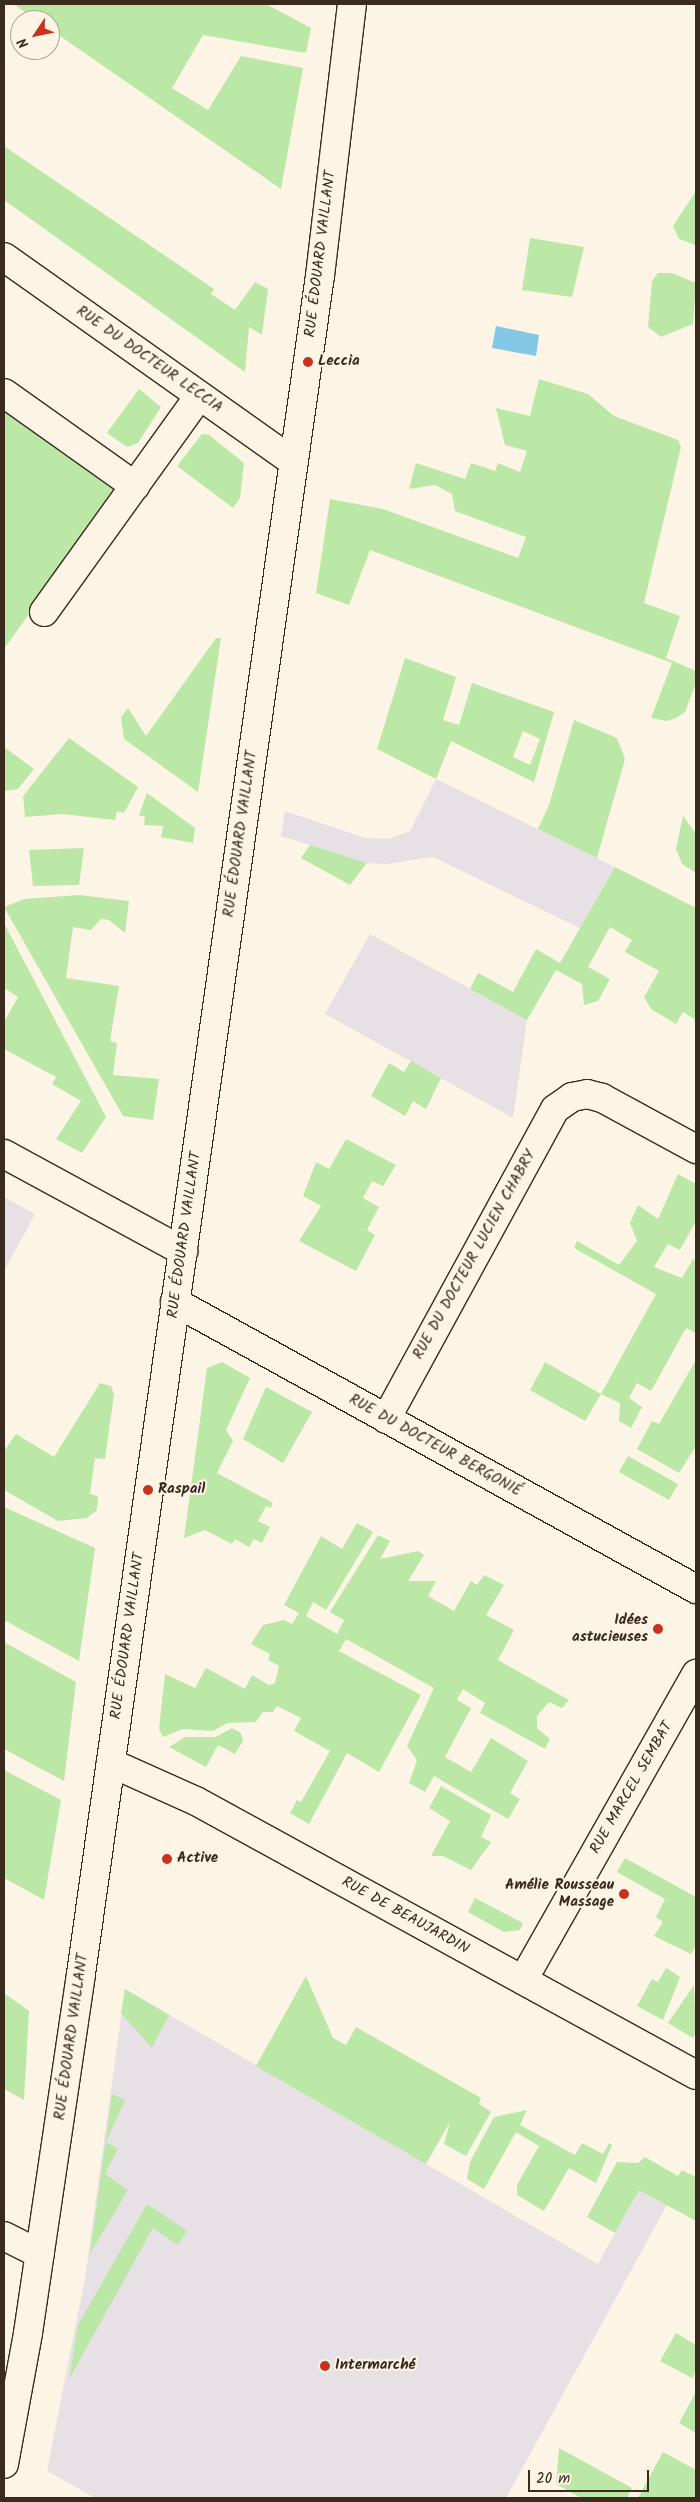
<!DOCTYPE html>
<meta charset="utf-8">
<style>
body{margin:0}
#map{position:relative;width:700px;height:2502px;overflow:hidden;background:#fcf5e5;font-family:Kalam,sans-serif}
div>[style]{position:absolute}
.built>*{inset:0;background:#e7e0e4}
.green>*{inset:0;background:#bbe8a6}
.water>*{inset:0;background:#85c8e6}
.roads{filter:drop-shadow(1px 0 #3b2a1e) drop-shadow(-1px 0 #3b2a1e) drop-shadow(0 1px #3b2a1e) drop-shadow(0 -1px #3b2a1e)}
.street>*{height:28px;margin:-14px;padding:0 14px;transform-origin:14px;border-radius:14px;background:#fcf5e5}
.secondary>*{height:28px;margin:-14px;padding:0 14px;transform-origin:14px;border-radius:14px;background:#fcf5e5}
.dots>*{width:14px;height:14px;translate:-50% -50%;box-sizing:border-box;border:2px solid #fcf5e5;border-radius:50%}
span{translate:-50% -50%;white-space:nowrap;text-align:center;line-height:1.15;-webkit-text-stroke:4px #fcf5e5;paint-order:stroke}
.street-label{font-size:15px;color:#3b2a1e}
.poi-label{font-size:15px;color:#3b2a1e;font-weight:700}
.left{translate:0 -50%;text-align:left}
.right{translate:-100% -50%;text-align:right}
.frame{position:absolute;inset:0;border:5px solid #3b2a1e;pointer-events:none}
.north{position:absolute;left:10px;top:10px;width:50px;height:50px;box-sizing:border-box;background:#fcf5e5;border:1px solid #afa495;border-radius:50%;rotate:236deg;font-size:14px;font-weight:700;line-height:20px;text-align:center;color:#3b2a1e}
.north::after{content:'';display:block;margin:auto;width:18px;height:22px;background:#c8321e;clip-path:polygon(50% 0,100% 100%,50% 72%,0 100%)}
.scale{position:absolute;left:528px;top:2470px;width:121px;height:22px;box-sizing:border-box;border:2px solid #3b2a1e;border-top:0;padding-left:6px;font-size:15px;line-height:18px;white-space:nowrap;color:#3b2a1e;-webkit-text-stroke:4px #fcf5e5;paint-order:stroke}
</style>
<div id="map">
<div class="built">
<div style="clip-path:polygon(436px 779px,615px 867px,580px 928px,433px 857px,386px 864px,367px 863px,281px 836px,285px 811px,365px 838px,388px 839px,410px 831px)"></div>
<div style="clip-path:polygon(370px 934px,527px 1020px,513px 1118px,325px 1014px)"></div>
<div style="clip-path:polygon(4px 1197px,35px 1214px,4px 1271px)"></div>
<div style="clip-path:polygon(125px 1989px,598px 2264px,639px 2190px,667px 2205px,506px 2498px,95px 2498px,47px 2471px,85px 2278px)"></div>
</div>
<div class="green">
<div style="clip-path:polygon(13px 4px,266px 4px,311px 28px,306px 53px,203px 35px,172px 88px,208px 110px,241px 56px,303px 68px,281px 189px,50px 29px,50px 20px,37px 20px)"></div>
<div style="clip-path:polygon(4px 146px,214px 289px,211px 294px,235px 310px,255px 282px,268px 289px,262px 335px,249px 327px,245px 372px,4px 200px)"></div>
<div style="clip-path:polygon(696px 191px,696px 245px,679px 239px,673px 226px)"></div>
<div style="clip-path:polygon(530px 238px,584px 247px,572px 297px,522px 290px)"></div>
<div style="clip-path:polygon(658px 273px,672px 273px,696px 283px,693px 324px,661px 337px,648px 327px,652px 281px)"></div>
<div style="clip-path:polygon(539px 379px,588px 394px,614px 416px,678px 440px,681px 447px,644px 603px,680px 616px,666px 658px,696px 671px,696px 683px,685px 712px,676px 718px,667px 721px,651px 718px,672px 663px,370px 550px,349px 605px,316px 593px,330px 499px,383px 509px,518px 558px,526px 537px,455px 511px,452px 494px,435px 485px,409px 489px,416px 463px,465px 479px,471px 463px,495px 471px,498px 463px,520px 472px,527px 451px,505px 445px,496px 408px,530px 416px)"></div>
<div style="clip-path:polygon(139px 389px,161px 407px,138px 443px,127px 447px,107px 433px)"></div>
<div style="clip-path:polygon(4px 406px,119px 488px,4px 649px)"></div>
<div style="clip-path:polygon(202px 434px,209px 435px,244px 463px,240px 498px,233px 508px,177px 466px)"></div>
<div style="clip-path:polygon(216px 638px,221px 638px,198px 792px,124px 739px,121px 717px,128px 708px,146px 736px)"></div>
<div style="clip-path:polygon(evenodd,405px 658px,456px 677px,443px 720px,459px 725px,472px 683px,554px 712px,534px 782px,451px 741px,436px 779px,377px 749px,405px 658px,523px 731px,540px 739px,530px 765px,513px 757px,523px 731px)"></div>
<div style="clip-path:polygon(574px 720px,617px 738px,625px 759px,597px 858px,538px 829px,549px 805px)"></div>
<div style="clip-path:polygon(69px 738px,138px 787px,124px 813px,117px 811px,115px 820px,62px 814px,25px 817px,23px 796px)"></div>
<div style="clip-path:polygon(4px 747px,34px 769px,18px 789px,4px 791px)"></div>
<div style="clip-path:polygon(147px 793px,195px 828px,193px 843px,161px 837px,163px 826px,144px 825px,145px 817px,139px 815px)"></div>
<div style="clip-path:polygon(683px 816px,696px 834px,696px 873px,682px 864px,676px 849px)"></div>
<div style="clip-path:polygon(310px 845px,367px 863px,350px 885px,301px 858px)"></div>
<div style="clip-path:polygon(84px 848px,79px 885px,33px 886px,29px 850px)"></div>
<div style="clip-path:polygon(615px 867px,696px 908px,696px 1020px,683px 1012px,676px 1024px,651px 1009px,644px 997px,659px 971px,625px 952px,632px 940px,610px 927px,588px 967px,610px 979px,598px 1001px,584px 1005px,582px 984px,556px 970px,527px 1020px,470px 989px,478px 973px,513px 992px,536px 949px,560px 963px)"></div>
<div style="clip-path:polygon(79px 895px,129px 901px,125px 933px,109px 920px,101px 919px,91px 930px,73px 927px,66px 978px,119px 986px,110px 1041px,117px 1043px,113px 1075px,159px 1079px,153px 1120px,123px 1116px,4px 907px,24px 899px)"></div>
<div style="clip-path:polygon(4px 923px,106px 1117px,82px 1153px,56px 1139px,81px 1101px,52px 1084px,56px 1077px,4px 1049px,4px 1022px,18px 997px,4px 988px)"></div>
<div style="clip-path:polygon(411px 1061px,441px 1078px,426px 1109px,413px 1101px,405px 1116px,371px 1096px,389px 1063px,404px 1072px)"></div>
<div style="clip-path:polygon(346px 1139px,396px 1165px,383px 1186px,372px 1181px,363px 1198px,379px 1207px,367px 1230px,375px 1235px,356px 1271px,299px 1241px,321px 1206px,303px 1196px,316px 1162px,329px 1169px)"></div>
<div style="clip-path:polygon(678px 1174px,696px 1184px,696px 1221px,680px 1250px,668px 1244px,654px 1267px,682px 1278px,693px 1259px,696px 1261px,696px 1333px,686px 1328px,651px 1391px,637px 1383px,629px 1398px,642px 1407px,631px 1428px,619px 1421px,620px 1403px,601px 1394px,585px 1421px,530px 1390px,542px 1368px,545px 1362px,601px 1394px,656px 1294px,574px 1248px,577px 1241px,619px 1265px,637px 1241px,630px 1223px,638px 1205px,658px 1219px)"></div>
<div style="clip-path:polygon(696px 1360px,696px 1446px,679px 1473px,637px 1449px,652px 1421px,659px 1424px)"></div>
<div style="clip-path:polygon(222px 1362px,250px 1378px,226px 1430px,233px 1441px,217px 1473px,273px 1503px,271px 1508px,266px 1506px,258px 1521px,270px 1527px,262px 1543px,254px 1539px,249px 1547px,235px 1539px,232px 1544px,205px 1530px,184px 1538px,207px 1368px)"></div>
<div style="clip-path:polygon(100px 1383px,111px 1386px,114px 1394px,105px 1459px,95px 1458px,90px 1494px,98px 1496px,97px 1510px,87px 1518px,58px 1521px,4px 1490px,4px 1451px,16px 1434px,54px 1457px)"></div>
<div style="clip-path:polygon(266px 1387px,312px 1412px,283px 1463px,243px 1439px)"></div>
<div style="clip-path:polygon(628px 1456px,678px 1484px,669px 1500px,619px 1472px)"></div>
<div style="clip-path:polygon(4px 1507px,95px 1548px,79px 1661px,4px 1620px)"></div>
<div style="clip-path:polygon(357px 1523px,373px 1532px,326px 1610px,313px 1602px,306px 1616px,337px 1634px,344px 1620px,330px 1612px,378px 1535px,390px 1541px,380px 1559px,418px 1551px,424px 1555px,408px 1581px,436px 1581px,428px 1596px,454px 1611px,471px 1581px,477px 1585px,484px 1575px,504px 1585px,486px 1615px,514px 1630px,498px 1660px,569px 1700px,562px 1708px,549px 1702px,537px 1716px,537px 1728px,550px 1739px,545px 1749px,480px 1713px,485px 1703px,463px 1689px,457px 1700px,471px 1708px,445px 1757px,471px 1772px,491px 1738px,528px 1761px,510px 1793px,520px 1799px,508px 1819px,434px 1776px,425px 1792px,409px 1783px,417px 1760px,407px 1746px,434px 1688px,346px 1639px,339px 1651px,421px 1695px,379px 1772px,347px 1753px,309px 1824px,290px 1813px,297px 1800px,301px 1802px,330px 1751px,294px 1731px,301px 1718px,277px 1706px,273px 1712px,263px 1712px,256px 1722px,227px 1723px,213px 1731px,183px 1729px,163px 1737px,159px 1729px,165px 1674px,195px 1688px,206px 1668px,245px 1689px,252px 1675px,269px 1685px,275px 1683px,279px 1666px,268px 1660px,270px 1654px,251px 1644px,263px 1625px,284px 1620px,292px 1624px,299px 1613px,284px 1605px,321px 1536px,342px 1549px)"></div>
<div style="clip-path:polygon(4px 1642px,76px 1682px,64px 1781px,4px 1749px)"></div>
<div style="clip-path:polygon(232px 1728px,241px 1733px,243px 1741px,235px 1754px,218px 1745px,206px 1767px,169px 1747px,185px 1737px,216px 1737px)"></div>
<div style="clip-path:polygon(4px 1770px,61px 1800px,44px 1900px,4px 1878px)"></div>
<div style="clip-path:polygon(441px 1786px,491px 1815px,481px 1837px,491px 1842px,471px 1870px,443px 1856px,431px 1856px,450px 1821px,429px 1808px)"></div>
<div style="clip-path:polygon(625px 1858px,696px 1897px,696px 1946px,691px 1954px,654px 1936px,663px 1922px,656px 1917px,665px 1899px,617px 1872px)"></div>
<div style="clip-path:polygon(475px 1898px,523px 1923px,520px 1930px,504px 1932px,468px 1912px)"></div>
<div style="clip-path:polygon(666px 1968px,680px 1977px,663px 2020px,637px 2006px,652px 1979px,658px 1982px)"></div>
<div style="clip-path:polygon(306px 1976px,333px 2038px,346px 2045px,356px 2027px,481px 2098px,479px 2104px,491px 2112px,466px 2156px,444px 2144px,450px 2122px,426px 2164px,256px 2066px)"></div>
<div style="clip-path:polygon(694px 1985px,696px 2032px,693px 2038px,668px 2023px)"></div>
<div style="clip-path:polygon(125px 1989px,169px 2015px,152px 2048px,121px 2013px)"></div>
<div style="clip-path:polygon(4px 1993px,29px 2011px,24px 2100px,4px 2089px)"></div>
<div style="clip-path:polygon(112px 2094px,125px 2100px,106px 2142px,118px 2149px,105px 2174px,128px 2190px,90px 2254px)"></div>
<div style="clip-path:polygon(527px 2110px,520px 2125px,575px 2155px,582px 2143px,603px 2154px,609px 2143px,612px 2145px,596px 2183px,569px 2168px,544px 2211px,517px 2195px,517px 2185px,539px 2146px,516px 2132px,484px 2189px,467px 2179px,470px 2162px,494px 2117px)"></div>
<div style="clip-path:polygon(645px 2157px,678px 2176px,682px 2170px,696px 2177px,696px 2221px,639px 2190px,615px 2233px,587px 2217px,617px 2162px,638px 2163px)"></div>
<div style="clip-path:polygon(147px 2204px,187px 2231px,178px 2245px,153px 2228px,69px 2379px,78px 2325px)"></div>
<div style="clip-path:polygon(676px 2333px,696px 2345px,696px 2370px,692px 2378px,660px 2361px)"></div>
<div style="clip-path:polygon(696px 2392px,696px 2433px,679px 2423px)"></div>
<div style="clip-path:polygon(559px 2448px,632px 2488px,627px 2498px,581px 2498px,556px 2484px)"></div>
<div style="clip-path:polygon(663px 2452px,696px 2470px,696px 2498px,638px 2498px)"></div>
</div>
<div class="water">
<div style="clip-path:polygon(496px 326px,539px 335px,536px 356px,492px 348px)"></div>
</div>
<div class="roads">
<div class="street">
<div style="left:4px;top:257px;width:355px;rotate:35.3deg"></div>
<div style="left:4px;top:393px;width:161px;rotate:35.4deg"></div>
<div style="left:44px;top:612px;width:266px;rotate:-54.3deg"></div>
<div style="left:4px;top:1154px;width:204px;rotate:28.5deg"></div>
<div style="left:175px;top:1302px;width:595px;rotate:28.85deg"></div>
<div style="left:386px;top:1419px;width:353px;rotate:-61.4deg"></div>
<div style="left:555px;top:1109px;width:21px;rotate:-35deg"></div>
<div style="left:572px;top:1097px;width:15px;rotate:-11deg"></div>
<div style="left:587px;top:1094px;width:16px;rotate:15deg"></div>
<div style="left:602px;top:1098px;width:107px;rotate:28.5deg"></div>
<div style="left:111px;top:1763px;width:93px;rotate:24.1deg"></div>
<div style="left:196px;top:1801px;width:570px;rotate:28.72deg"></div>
<div style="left:523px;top:1980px;width:352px;rotate:-60.5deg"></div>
<div style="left:4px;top:2236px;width:40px;rotate:26.6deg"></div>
</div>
<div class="secondary">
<div style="left:4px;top:2464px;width:133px;rotate:-79.6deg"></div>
<div style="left:28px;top:2333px;width:363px;rotate:-81.6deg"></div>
<div style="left:81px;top:1974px;width:1715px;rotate:-81.99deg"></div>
<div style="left:320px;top:276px;width:274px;rotate:-83.3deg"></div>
</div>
</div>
<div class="dots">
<div style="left:308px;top:362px;background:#c8321e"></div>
<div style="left:148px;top:1490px;background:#c8321e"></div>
<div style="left:658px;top:1629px;background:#c8321e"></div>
<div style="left:167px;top:1859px;background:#c8321e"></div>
<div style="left:624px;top:1894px;background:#c8321e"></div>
<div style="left:325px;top:2366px;background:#c8321e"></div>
</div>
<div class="street-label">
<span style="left:321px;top:254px;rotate:-83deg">RUE ÉDOUARD VAILLANT</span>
<span style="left:149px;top:360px;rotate:35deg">RUE DU DOCTEUR LECCIA</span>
<span style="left:241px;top:834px;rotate:-82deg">RUE ÉDOUARD VAILLANT</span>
<span style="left:185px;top:1235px;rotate:-82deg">RUE ÉDOUARD VAILLANT</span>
<span style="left:475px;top:1255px;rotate:-61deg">RUE DU DOCTEUR LUCIEN CHABRY</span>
<span style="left:435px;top:1446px;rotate:29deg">RUE DU DOCTEUR BERGONIÉ</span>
<span style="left:128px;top:1636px;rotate:-82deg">RUE ÉDOUARD VAILLANT</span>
<span style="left:632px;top:1788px;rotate:-60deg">RUE MARCEL SEMBAT</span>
<span style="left:405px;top:1916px;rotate:29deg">RUE DE BEAUJARDIN</span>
<span style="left:72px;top:2037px;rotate:-82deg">RUE ÉDOUARD VAILLANT</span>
</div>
<div class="poi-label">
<span class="left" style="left:318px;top:362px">Leccia</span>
<span class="left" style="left:158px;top:1490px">Raspail</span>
<span class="right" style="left:648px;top:1629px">Idées<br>astucieuses</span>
<span class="left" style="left:177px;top:1859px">Active</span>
<span class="right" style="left:614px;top:1894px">Amélie Rousseau<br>Massage</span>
<span class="left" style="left:335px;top:2366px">Intermarché</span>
</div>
<div class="frame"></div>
<div class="north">N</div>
<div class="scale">20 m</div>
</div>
